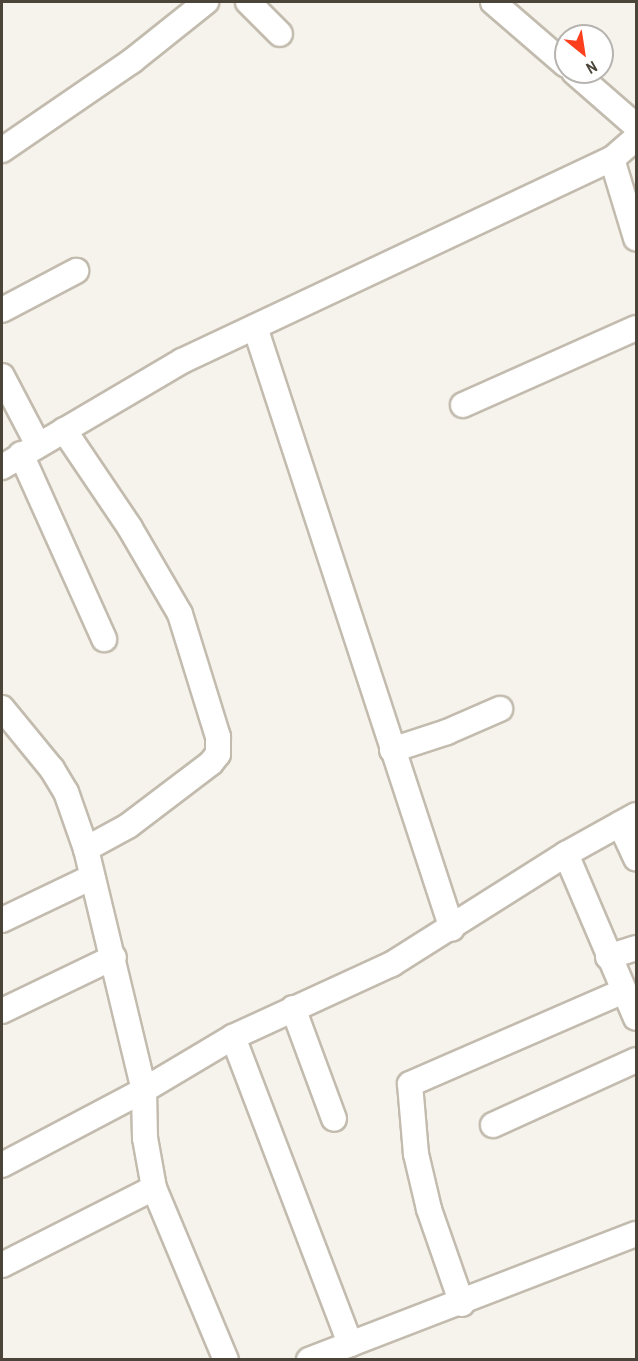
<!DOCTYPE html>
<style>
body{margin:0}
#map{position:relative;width:638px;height:1361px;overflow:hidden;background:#f6f3ec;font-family:"Archivo Narrow",sans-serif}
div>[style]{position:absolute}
.roads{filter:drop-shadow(2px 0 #c2bbae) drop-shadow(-2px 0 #c2bbae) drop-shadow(0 2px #c2bbae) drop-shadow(0 -2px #c2bbae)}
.street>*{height:24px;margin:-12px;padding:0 12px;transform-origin:12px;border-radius:12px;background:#fff}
span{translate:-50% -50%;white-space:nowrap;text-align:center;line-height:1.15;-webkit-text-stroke:6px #fff;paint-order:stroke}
.frame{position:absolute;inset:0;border:3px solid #4b4439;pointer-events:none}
.north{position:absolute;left:554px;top:24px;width:60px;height:60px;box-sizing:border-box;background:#fff;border:2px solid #b7b4b0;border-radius:50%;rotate:150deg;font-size:16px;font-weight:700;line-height:24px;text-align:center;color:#4b4439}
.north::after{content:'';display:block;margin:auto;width:21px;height:27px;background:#fc3f1d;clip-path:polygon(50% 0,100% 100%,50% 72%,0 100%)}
</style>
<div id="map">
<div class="roads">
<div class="street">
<div style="left:248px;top:2px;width:45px;rotate:45deg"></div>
<div style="left:493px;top:2px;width:96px;rotate:40.8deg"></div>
<div style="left:574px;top:72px;width:82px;rotate:41.1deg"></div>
<div style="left:2px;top:150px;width:158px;rotate:-34.4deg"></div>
<div style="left:132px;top:61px;width:95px;rotate:-38.6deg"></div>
<div style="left:612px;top:159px;width:83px;rotate:73.1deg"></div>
<div style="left:2px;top:310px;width:84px;rotate:-27.8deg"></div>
<div style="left:255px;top:327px;width:633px;rotate:71.88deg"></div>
<div style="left:2px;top:376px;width:78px;rotate:62.4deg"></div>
<div style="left:463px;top:405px;width:189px;rotate:-24deg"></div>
<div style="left:64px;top:430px;width:118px;rotate:56deg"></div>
<div style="left:130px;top:528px;width:99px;rotate:59.8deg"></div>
<div style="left:180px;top:614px;width:129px;rotate:72.8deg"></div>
<div style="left:218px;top:737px;width:17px;rotate:90deg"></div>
<div style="left:218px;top:754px;width:11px;rotate:128deg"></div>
<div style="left:211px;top:763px;width:104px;rotate:142.8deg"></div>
<div style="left:128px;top:826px;width:48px;rotate:151.3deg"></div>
<div style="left:21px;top:454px;width:203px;rotate:65.8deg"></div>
<div style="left:2px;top:467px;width:209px;rotate:-30.5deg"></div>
<div style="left:182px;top:361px;width:475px;rotate:-25.2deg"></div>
<div style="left:612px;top:159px;width:32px;rotate:-41deg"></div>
<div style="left:2px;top:708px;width:79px;rotate:50.7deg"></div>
<div style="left:52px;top:769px;width:27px;rotate:59deg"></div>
<div style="left:66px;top:792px;width:60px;rotate:70.7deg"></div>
<div style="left:86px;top:849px;width:248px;rotate:76.5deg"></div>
<div style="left:144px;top:1090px;width:48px;rotate:88.8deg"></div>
<div style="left:145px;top:1138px;width:51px;rotate:79.8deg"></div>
<div style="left:154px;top:1188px;width:186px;rotate:67.3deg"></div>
<div style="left:392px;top:750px;width:58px;rotate:-18.1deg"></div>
<div style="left:447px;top:732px;width:58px;rotate:-23.5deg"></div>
<div style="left:620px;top:824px;width:38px;rotate:65deg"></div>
<div style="left:566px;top:854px;width:178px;rotate:66.9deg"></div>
<div style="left:2px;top:920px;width:100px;rotate:-25.5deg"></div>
<div style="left:608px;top:957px;width:29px;rotate:-18deg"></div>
<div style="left:293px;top:1008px;width:118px;rotate:69.7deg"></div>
<div style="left:2px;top:1011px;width:124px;rotate:-25.7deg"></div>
<div style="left:233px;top:1037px;width:329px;rotate:69.1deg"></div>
<div style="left:493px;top:1125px;width:157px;rotate:-24.4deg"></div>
<div style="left:2px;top:1165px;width:161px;rotate:-27.8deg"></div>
<div style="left:144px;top:1090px;width:104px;rotate:-30.8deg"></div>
<div style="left:233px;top:1037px;width:175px;rotate:-24.7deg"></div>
<div style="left:392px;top:964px;width:206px;rotate:-32.3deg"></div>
<div style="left:566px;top:854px;width:80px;rotate:-29.1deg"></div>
<div style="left:2px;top:1265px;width:170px;rotate:-26.9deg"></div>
<div style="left:462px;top:1304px;width:101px;rotate:-109.2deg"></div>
<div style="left:429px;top:1209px;width:57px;rotate:-103.3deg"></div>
<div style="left:416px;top:1154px;width:70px;rotate:-94.9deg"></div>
<div style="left:410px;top:1084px;width:233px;rotate:-23.5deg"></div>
<div style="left:309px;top:1360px;width:350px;rotate:-21.1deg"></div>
</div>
</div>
<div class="frame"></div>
<div class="north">N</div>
</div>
